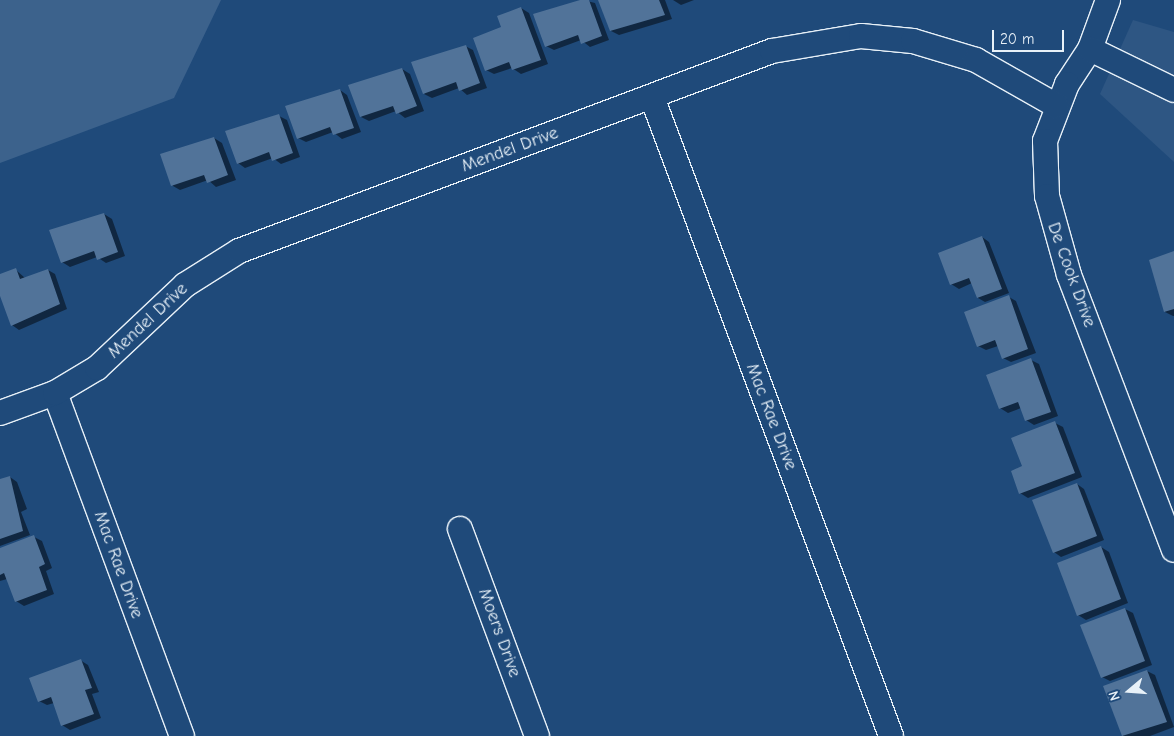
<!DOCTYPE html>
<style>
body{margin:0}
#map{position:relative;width:1174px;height:736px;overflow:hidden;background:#1f4a7a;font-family:"Comic Neue",sans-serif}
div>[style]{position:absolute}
.built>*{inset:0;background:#2e5683}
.green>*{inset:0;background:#3c628c}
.shadow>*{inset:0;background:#0007}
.building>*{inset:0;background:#517399}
.roads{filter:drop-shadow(1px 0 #e8f1f8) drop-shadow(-1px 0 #e8f1f8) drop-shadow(0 1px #e8f1f8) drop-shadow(0 -1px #e8f1f8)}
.minor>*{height:24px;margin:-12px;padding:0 12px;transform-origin:12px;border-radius:12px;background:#1f4a7a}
span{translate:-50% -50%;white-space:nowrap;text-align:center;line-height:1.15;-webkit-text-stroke:4px #1f4a7a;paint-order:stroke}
.street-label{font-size:18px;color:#e8f1f8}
.north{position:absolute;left:1104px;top:666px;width:50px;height:50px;-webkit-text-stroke:4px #1f4a7a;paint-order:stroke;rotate:252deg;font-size:14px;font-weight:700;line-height:20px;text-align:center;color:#e8f1f8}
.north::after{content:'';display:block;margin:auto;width:18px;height:22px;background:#e8f1f8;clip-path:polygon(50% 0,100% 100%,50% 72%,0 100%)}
.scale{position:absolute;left:992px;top:30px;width:72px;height:22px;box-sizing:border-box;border:2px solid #e8f1f8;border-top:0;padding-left:6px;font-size:15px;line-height:18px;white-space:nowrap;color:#e8f1f8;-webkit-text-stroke:4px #1f4a7a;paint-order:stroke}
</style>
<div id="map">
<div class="built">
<div style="clip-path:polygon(1133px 20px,1174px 32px,1174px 162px,1100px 94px)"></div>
</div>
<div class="green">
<div style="clip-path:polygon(0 0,221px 0,174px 98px,0 163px)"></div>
</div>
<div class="shadow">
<div style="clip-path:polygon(583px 0,595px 3px,609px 40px,590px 47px,581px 40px,554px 50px,546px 46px)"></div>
<div style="clip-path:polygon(600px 0,665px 0,672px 19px,619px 35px,611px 31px)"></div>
<div style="clip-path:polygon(673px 0,694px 0,681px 5px)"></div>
<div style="clip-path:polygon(521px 8px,529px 13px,548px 64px,521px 74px,512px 68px,494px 74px,486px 70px)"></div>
<div style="clip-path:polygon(465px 46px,473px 50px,487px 88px,467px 95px,459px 88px,432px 98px,424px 94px)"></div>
<div style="clip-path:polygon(402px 69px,410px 74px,424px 111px,405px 118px,396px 111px,369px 121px,361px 117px)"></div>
<div style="clip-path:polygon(340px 90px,347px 95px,361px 132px,342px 139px,333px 132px,306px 142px,298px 138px)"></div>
<div style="clip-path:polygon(279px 116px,287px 120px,300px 157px,281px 164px,273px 158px,245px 168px,238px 163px)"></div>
<div style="clip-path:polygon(214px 138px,222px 143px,236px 180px,216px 187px,208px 180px,180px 190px,173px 186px,161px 155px)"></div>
<div style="clip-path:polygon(104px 214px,112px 219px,125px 256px,106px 263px,97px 257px,70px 267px,62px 262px)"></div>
<div style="clip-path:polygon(982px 237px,989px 242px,1009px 293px,985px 302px,978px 298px,972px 283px,959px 289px,951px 284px)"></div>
<div style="clip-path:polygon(1174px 252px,1174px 316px,1173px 316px,1165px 312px)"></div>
<div style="clip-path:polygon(16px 270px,25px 278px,48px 270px,55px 274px,67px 309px,19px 330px,12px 325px,0 292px,0 275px)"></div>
<div style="clip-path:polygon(1009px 297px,1016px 301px,1036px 353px,1011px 362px,1003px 358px,998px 346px,986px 350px,978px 346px)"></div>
<div style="clip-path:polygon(1031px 360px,1039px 364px,1058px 416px,1034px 425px,1026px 420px,1021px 408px,1008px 413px,1000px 408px)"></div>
<div style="clip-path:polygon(1055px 423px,1063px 427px,1082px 477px,1028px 498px,1020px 493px,1024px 467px)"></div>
<div style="clip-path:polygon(10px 477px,17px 482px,27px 509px,21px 512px,30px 535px,0 546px,0 481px)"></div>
<div style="clip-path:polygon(1077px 484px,1084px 489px,1104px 540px,1061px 557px,1054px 552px)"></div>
<div style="clip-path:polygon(34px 537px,42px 541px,52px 568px,46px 571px,54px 594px,24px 606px,16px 601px,7px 579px,0 581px,0 549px)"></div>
<div style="clip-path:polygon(1101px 547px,1109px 552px,1128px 603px,1086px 620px,1078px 615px)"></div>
<div style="clip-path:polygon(1125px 609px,1133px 613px,1152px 665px,1110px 681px,1102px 677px)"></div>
<div style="clip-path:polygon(80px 660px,88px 665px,99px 692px,92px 694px,101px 718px,70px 730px,62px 725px,54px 703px,47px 705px,39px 701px)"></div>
<div style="clip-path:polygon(1147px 671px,1155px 675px,1174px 727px,1150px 736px,1123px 736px,1104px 687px)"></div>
</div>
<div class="building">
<div style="clip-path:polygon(580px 0,589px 0,602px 36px,581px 44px,578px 35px,545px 47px,533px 14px)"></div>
<div style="clip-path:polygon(598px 0,659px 0,665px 15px,610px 31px)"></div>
<div style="clip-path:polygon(521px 7px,541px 60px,512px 70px,509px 62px,485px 71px,473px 38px,501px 27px,497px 16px)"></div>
<div style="clip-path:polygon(466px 45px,480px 83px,459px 91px,456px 82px,423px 94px,411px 62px)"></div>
<div style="clip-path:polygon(402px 68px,417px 106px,396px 114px,393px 106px,360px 117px,348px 85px)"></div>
<div style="clip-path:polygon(340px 89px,354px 128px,333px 135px,330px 127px,297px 139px,285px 106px)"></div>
<div style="clip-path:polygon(279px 114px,293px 153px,272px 161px,269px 152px,237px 164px,225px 131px)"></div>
<div style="clip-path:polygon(214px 137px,228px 175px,207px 183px,204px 175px,171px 186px,160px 154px)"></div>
<div style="clip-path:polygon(104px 213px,118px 252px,97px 260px,94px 251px,61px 263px,49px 230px)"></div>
<div style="clip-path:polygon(982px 236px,1002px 289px,977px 298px,969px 278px,950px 285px,938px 253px)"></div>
<div style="clip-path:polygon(1174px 251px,1174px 309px,1164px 312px,1149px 260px)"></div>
<div style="clip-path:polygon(16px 268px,20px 279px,48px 269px,60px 304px,11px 326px,0 296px,0 274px)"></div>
<div style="clip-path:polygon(1009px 295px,1028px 349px,1002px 359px,995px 340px,977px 347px,964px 312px)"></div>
<div style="clip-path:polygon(1031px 358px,1051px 412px,1025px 421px,1018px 402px,999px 409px,986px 375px)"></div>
<div style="clip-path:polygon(1055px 421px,1075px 473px,1019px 494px,1011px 471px,1022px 466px,1011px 438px)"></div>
<div style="clip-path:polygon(10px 476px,23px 531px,0 539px,0 479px)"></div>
<div style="clip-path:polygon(1077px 483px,1097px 536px,1053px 553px,1032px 500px)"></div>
<div style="clip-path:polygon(34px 535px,45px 564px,39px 567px,47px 590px,15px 602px,4px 573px,0 575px,0 548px)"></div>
<div style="clip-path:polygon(1101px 546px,1121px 599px,1077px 616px,1057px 563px)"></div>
<div style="clip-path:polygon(1125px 608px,1145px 661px,1101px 678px,1080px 625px)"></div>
<div style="clip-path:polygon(81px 659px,92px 688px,85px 690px,94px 714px,61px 726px,51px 697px,38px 702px,29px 678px)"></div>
<div style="clip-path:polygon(1147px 670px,1167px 722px,1122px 736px,1103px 686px)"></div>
</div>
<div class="roads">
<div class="minor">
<div style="left:1108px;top:0;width:52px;rotate:110.2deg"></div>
<div style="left:1090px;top:49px;width:42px;rotate:123.3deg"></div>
<div style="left:1067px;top:84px;width:61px;rotate:111.1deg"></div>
<div style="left:1045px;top:141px;width:55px;rotate:87.9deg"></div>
<div style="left:1047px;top:196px;width:82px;rotate:74.4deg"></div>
<div style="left:1069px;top:275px;width:294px;rotate:69.1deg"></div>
<div style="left:1090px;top:49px;width:93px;rotate:26deg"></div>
<div style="left:652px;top:97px;width:682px;rotate:69.49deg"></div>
<div style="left:55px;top:393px;width:366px;rotate:69.7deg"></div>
<div style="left:0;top:413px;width:59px;rotate:-20deg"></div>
<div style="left:55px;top:393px;width:49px;rotate:-30.8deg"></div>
<div style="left:97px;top:368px;width:121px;rotate:-43.3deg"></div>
<div style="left:185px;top:285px;width:64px;rotate:-32.2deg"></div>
<div style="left:239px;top:251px;width:569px;rotate:-20.57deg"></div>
<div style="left:772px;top:51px;width:90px;rotate:-9.6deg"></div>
<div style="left:861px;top:36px;width:52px;rotate:5.5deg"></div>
<div style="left:913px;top:41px;width:66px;rotate:16.8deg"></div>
<div style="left:976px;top:60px;width:93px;rotate:29.6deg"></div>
<div style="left:460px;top:529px;width:221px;rotate:69.6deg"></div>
</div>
</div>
<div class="street-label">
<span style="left:510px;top:150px;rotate:-20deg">Mendel Drive</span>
<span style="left:1071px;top:275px;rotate:70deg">De Cook Drive</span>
<span style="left:148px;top:321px;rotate:-43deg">Mendel Drive</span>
<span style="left:771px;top:417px;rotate:69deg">Mac Rae Drive</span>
<span style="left:118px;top:565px;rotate:70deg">Mac Rae Drive</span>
<span style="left:499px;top:633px;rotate:70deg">Moers Drive</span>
</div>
<div class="north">N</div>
<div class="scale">20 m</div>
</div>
